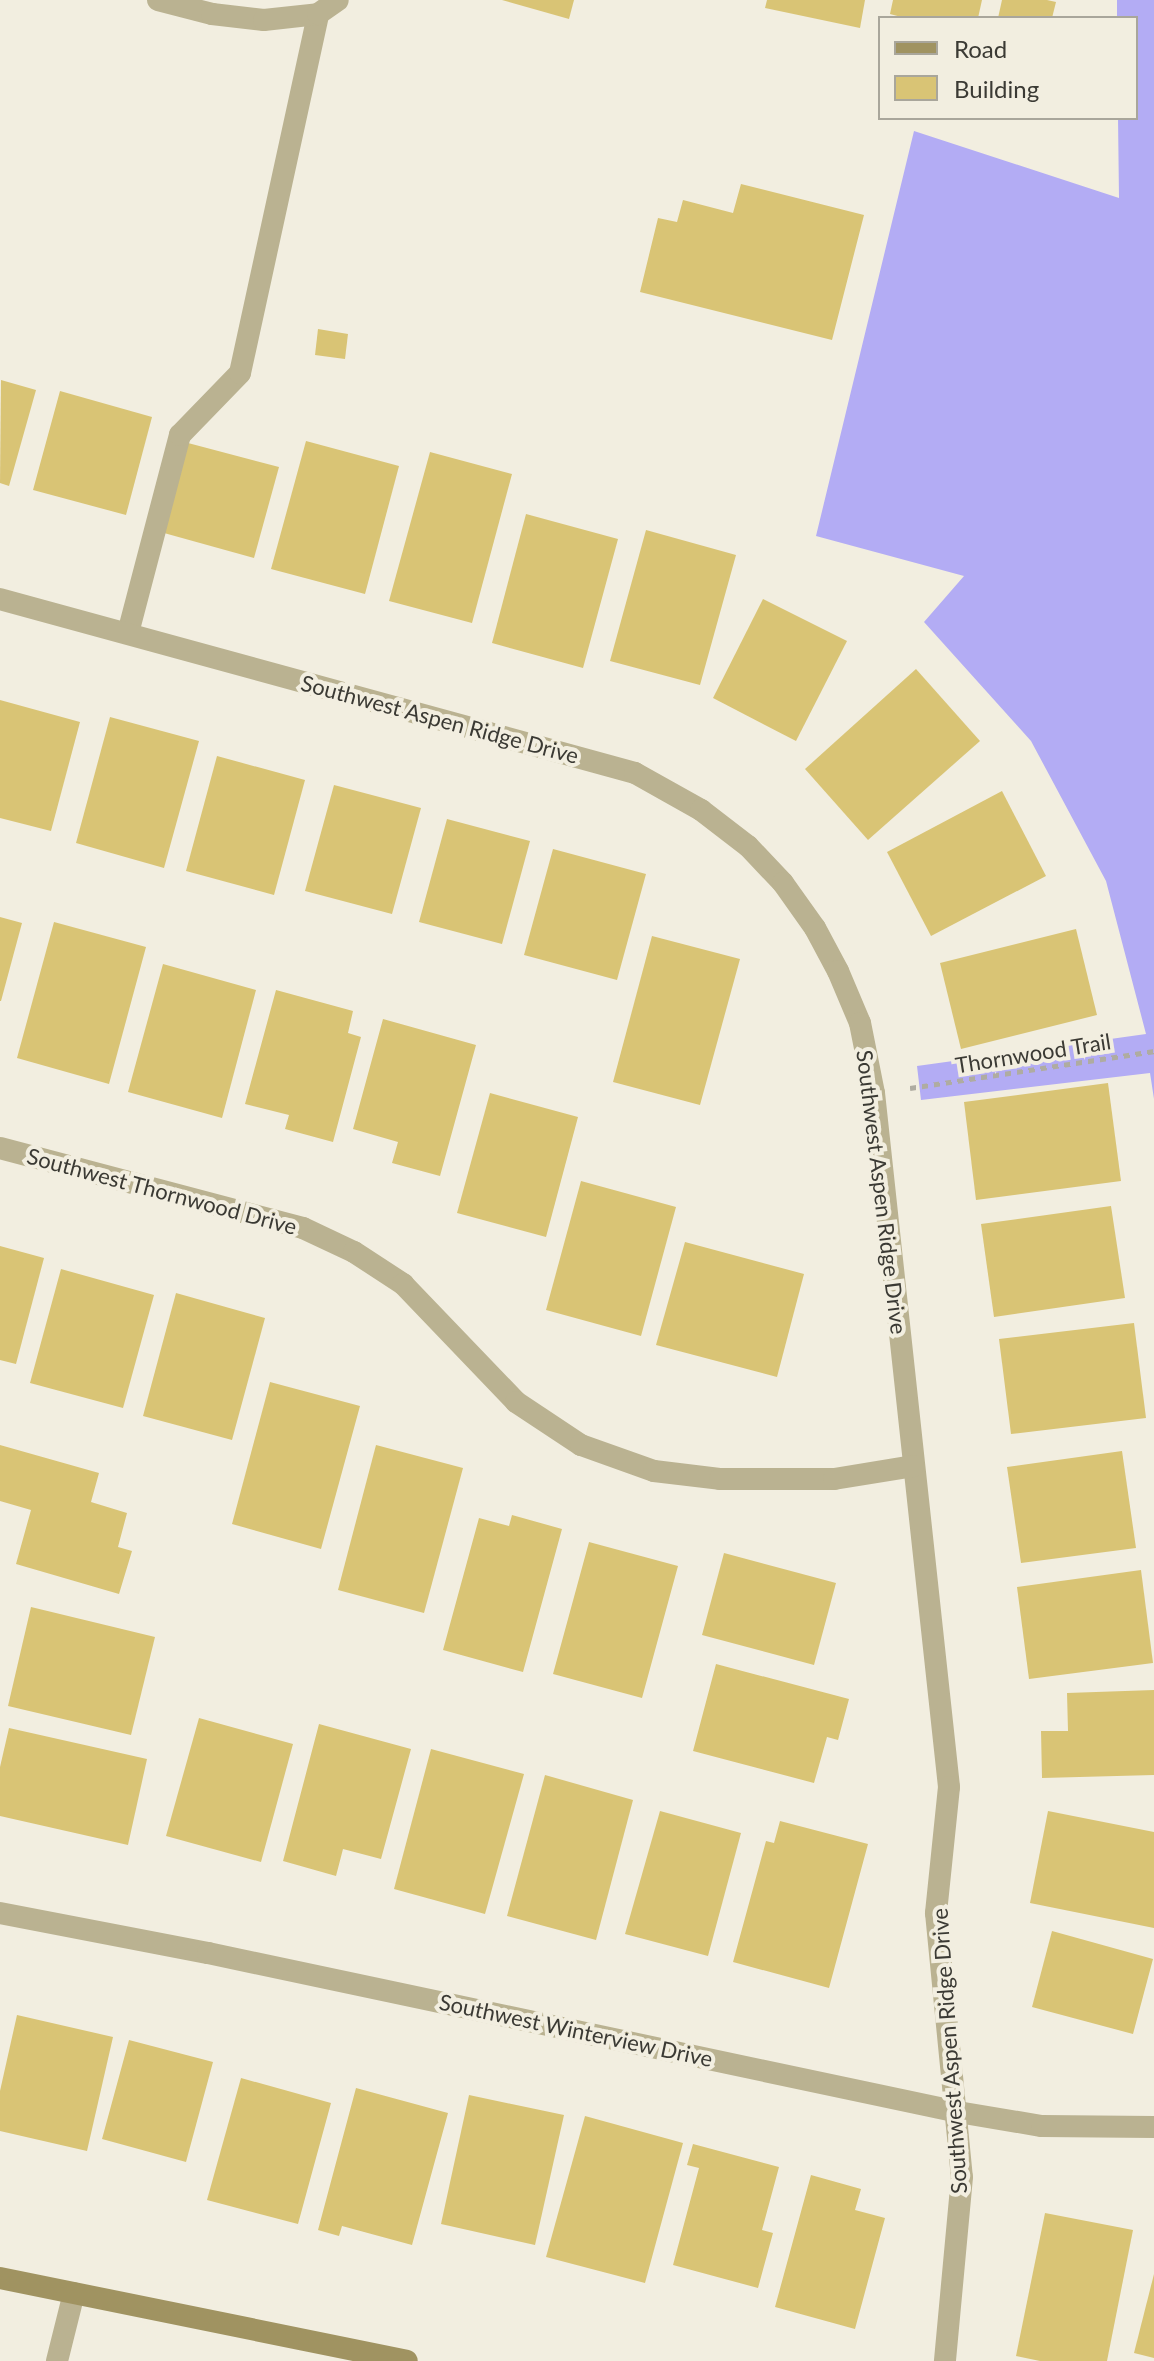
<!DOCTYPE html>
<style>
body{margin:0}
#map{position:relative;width:1154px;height:2361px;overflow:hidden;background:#f2eee0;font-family:Lato,sans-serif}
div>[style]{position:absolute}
.forest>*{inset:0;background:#b3acf4}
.building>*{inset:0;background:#d9c475}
.path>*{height:5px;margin-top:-2.5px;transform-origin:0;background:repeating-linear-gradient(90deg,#afaca1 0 6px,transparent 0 12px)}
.service>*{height:22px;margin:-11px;padding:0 11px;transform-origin:11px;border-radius:11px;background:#bab291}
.minor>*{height:22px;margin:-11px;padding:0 11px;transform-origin:11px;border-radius:11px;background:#bab291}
.secondary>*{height:22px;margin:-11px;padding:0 11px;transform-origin:11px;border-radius:11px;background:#a09361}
span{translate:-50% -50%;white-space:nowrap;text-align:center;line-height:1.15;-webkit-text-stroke:8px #f2eee0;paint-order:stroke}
.street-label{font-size:22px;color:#3b3a34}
.legend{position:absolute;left:878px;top:16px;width:260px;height:104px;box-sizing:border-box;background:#f2eee0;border:2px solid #a9a69b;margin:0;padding:10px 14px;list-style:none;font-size:24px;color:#3b3a34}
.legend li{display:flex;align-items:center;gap:16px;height:40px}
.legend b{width:40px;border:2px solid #a9a69b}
</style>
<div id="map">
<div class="forest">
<div style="clip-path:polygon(1117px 0,1154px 0,1154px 1099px,1150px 1073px,921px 1100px,917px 1066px,1146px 1034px,1106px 881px,1031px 741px,924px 622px,964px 576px,816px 536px,914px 131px,1119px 198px,1118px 118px,1136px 118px,1136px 18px,1117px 18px)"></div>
</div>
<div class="building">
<div style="clip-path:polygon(502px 0,574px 0,569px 19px)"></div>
<div style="clip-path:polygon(767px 0,865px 0,860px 28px,765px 8px)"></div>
<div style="clip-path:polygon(893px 0,982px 0,978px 18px,905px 18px,890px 14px)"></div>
<div style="clip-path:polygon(1002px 0,1047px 0,1056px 2px,1052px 18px,998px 18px)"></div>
<div style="clip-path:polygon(741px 184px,864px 215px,832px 340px,640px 292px,658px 218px,677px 222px,683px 200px,733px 213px)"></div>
<div style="clip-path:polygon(318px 329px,348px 334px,345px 359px,315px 355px)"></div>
<div style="clip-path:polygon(1px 380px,36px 390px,9px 486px,0 483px)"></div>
<div style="clip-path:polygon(60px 391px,152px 417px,126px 515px,33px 490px)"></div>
<div style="clip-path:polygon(306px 441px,399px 466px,365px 594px,271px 569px)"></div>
<div style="clip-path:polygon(188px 443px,279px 467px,254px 558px,164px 533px)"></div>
<div style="clip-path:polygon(430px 452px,512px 474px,472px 623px,389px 601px)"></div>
<div style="clip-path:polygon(526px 514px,618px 539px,583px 668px,492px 643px)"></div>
<div style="clip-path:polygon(646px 530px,736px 555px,700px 685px,610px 661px)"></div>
<div style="clip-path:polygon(763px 599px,847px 641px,796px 741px,713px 698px)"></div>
<div style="clip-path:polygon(916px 669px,980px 741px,868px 840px,805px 769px)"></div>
<div style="clip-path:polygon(0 700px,80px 722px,51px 831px,0 818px)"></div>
<div style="clip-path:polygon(110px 717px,199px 741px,164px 868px,76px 843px)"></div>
<div style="clip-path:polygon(217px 756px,305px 780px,274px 895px,186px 871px)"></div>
<div style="clip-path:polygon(334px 785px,421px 808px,392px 914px,305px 891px)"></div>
<div style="clip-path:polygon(1002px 791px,1046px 876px,931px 936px,887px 852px)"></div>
<div style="clip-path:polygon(447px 819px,530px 841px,502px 944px,419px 922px)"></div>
<div style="clip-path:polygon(553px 849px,646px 874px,617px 980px,524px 955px)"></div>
<div style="clip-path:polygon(0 917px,22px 923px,1px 1001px,0 1001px)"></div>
<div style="clip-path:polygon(54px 922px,146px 947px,109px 1084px,17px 1058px)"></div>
<div style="clip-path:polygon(1076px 929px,1097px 1015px,961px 1049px,940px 963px)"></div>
<div style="clip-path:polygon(652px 936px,740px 959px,700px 1105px,613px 1082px)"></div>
<div style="clip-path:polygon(163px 964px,256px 990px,222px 1118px,128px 1092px)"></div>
<div style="clip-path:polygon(276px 990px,353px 1011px,348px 1033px,361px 1037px,333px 1142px,285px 1129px,289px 1115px,245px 1104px)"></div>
<div style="clip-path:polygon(383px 1019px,476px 1045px,440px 1176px,392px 1163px,398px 1142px,353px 1129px)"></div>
<div style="clip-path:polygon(1108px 1083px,1121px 1181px,976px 1200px,964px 1102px)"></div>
<div style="clip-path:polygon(490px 1093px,578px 1117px,546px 1237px,457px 1213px)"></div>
<div style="clip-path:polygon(581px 1181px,676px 1207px,641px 1336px,546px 1310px)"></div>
<div style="clip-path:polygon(1111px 1206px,1125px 1298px,994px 1317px,981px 1224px)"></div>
<div style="clip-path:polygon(685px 1242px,804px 1274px,777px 1377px,656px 1345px)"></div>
<div style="clip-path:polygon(0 1246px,44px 1258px,16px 1364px,0 1360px)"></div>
<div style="clip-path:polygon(61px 1269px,154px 1295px,123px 1408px,30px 1383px)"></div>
<div style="clip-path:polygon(176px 1293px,265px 1318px,232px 1440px,143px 1416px)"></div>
<div style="clip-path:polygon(1134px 1323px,1146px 1418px,1011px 1434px,999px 1339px)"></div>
<div style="clip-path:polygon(270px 1382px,360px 1406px,321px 1549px,232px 1524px)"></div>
<div style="clip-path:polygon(0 1445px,99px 1473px,91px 1502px,127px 1513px,118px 1547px,132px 1551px,119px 1594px,16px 1564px,31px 1510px,0 1501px)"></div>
<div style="clip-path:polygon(376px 1445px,463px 1468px,424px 1613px,338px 1590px)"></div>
<div style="clip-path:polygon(1122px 1451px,1136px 1548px,1021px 1563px,1007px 1467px)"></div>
<div style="clip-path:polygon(512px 1515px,562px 1529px,523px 1672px,443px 1650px,479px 1518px,509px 1526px)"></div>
<div style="clip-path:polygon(589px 1542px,678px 1566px,642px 1698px,553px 1674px)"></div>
<div style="clip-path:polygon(724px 1553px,836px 1583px,814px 1665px,702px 1635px)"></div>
<div style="clip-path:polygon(1141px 1570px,1153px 1663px,1029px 1679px,1017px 1587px)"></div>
<div style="clip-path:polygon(31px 1607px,155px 1637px,131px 1735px,8px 1706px)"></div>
<div style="clip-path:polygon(716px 1664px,849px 1699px,838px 1740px,827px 1737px,814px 1783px,693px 1751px)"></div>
<div style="clip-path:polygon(1154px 1690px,1154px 1775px,1042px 1778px,1041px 1731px,1068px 1731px,1067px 1693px)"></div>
<div style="clip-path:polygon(199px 1718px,293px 1744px,261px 1862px,166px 1836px)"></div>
<div style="clip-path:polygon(319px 1724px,411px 1749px,381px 1859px,343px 1849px,336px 1876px,283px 1861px)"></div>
<div style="clip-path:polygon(9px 1728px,147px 1759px,128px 1845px,0 1816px,0 1767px)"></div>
<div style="clip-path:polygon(431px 1749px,524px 1774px,485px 1914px,394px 1889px)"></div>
<div style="clip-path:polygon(545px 1775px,633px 1800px,596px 1940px,507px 1916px)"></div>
<div style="clip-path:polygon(660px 1811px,741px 1833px,708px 1956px,625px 1934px)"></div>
<div style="clip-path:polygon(1048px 1811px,1154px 1832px,1154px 1928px,1030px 1903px)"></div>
<div style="clip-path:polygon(780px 1821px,868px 1844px,829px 1988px,733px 1962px,766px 1841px,774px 1843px)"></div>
<div style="clip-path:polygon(1052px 1931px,1153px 1959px,1133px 2034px,1032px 2007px)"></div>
<div style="clip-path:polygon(17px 2015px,113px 2037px,87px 2151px,0 2131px,0 2091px)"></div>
<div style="clip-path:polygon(129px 2040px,213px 2062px,186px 2162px,102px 2139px)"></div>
<div style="clip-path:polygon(241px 2078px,331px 2103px,298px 2224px,207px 2200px)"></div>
<div style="clip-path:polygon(356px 2088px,448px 2113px,412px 2245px,342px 2226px,339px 2236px,318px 2230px)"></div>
<div style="clip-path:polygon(469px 2095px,564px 2115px,535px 2245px,441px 2224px)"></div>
<div style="clip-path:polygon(585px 2116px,683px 2143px,645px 2283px,546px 2257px)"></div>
<div style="clip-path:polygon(693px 2144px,779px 2167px,762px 2230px,773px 2233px,758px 2288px,673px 2265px,699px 2168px,687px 2165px)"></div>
<div style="clip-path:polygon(811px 2175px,861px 2189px,855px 2210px,885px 2218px,855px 2329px,775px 2307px)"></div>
<div style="clip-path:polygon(1045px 2213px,1133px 2230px,1107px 2361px,1040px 2361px,1016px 2356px)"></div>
<div style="clip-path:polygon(1154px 2274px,1154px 2358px,1134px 2353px)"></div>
</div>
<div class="path">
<div style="left:910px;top:1088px;width:247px;rotate:-8.6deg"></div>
</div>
<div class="service">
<div style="left:128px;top:633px;width:205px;rotate:-75.3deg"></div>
<div style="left:180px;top:435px;width:86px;rotate:-45.9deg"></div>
<div style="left:240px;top:373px;width:367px;rotate:-77.7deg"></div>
</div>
<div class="minor">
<div style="left:158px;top:0;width:56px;rotate:14.5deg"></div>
<div style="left:212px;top:14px;width:52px;rotate:6.6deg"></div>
<div style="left:264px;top:20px;width:54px;rotate:-6.3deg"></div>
<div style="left:318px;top:14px;width:24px;rotate:-35deg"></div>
<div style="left:0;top:599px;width:658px;rotate:15.32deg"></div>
<div style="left:635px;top:773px;width:76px;rotate:29.3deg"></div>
<div style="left:701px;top:810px;width:59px;rotate:37.5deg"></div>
<div style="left:748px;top:846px;width:51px;rotate:46.6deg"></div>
<div style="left:783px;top:883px;width:55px;rotate:54.6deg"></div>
<div style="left:815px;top:928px;width:49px;rotate:61.9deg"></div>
<div style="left:838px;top:971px;width:56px;rotate:67.1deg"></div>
<div style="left:860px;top:1023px;width:71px;rotate:78.7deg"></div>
<div style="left:874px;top:1093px;width:698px;rotate:83.83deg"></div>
<div style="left:949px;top:1787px;width:127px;rotate:95.9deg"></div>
<div style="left:936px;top:1913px;width:265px;rotate:84.4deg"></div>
<div style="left:962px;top:2177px;width:185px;rotate:95.3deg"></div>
<div style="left:0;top:1148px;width:313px;rotate:14.8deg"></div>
<div style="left:303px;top:1228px;width:56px;rotate:25.2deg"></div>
<div style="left:354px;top:1252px;width:59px;rotate:33.1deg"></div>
<div style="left:403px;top:1284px;width:163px;rotate:46.2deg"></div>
<div style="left:516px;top:1402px;width:78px;rotate:33.5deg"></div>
<div style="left:581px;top:1445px;width:77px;rotate:19.6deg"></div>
<div style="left:654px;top:1471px;width:66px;rotate:6.9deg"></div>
<div style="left:720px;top:1479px;width:114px"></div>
<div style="left:834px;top:1479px;width:80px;rotate:-9.3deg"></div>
<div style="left:0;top:1913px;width:212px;rotate:10.9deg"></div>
<div style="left:208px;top:1953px;width:767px;rotate:11.97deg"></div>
<div style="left:958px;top:2112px;width:85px;rotate:9.5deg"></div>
<div style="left:1042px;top:2126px;width:112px;rotate:0.5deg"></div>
<div style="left:57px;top:2361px;width:70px;rotate:-76deg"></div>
</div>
<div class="secondary">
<div style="left:0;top:2278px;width:415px;rotate:11.5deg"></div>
</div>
<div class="street-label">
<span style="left:440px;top:719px;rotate:15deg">Southwest Aspen Ridge Drive</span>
<span style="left:1033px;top:1053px;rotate:-9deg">Thornwood Trail</span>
<span style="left:162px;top:1191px;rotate:15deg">Southwest Thornwood Drive</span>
<span style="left:882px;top:1192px;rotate:83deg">Southwest Aspen Ridge Drive</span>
<span style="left:576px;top:2030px;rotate:12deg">Southwest Winterview Drive</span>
<span style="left:949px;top:2051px;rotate:-94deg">Southwest Aspen Ridge Drive</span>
</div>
<ul class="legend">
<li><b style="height:10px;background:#a09361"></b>Road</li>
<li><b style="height:22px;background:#d9c475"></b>Building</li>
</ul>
</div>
